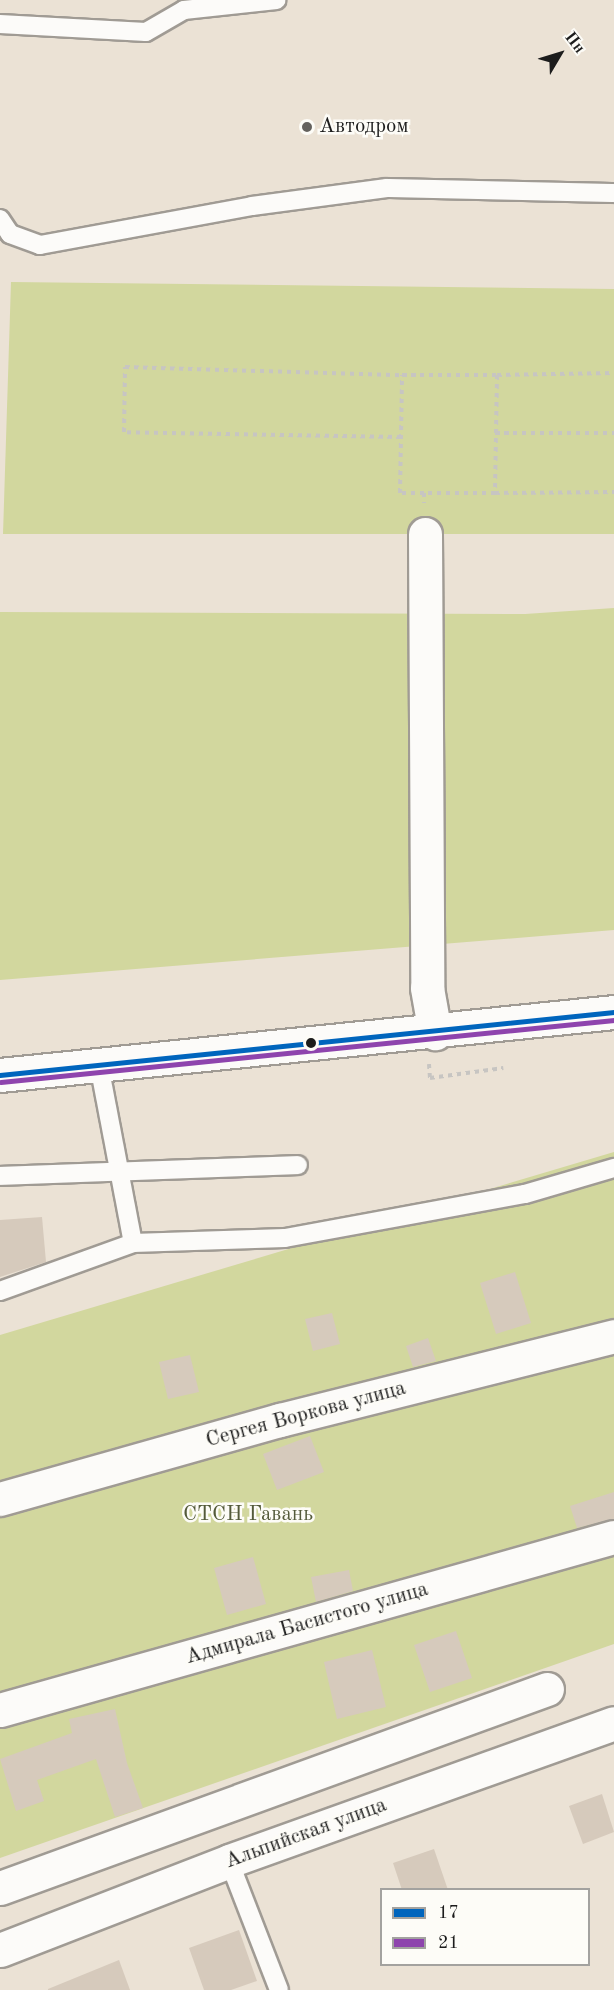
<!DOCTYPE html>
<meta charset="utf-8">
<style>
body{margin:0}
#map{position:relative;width:614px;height:1990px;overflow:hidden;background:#ebe2d5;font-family:"Old Standard TT",serif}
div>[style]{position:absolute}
.green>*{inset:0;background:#d2d79e}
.building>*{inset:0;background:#d6cabc}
.path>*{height:4px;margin-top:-2px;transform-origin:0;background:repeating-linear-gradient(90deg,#c7c5c2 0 4.5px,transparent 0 9px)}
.roads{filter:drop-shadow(2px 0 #a09b94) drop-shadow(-2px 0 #a09b94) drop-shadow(0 2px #a09b94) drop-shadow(0 -2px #a09b94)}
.service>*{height:18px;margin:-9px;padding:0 9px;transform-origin:9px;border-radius:9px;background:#fcfbf9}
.minor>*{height:33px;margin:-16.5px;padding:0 16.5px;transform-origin:16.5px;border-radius:16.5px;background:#fcfbf9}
.primary>*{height:33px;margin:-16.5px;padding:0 16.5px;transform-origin:16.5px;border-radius:16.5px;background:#fcfbf9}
.bus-1>*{height:4.5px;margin:-2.25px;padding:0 2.25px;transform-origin:2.25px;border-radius:2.25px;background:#0065bd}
.bus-2>*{height:4.5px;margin:-2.25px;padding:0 2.25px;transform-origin:2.25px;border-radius:2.25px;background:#8e44ad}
.dots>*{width:16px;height:16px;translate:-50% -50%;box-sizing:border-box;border:3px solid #fdfcf7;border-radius:50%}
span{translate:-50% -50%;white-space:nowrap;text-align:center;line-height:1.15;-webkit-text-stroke:5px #fdfcf7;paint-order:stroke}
.poi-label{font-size:21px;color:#1c1c1c}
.left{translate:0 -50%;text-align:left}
.street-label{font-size:21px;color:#1c1c1c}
.park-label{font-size:21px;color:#545a3a}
.legend{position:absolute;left:380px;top:1888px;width:210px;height:78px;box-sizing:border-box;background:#fdfcf7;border:2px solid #a3a29f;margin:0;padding:8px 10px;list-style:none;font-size:18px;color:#1c1c1c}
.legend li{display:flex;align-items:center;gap:12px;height:30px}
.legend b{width:30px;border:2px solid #a3a29f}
.north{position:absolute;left:530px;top:24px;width:60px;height:60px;-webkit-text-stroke:4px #fdfcf7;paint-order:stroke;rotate:52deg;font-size:16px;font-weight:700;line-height:24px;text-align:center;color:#1c1c1c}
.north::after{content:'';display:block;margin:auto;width:21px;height:27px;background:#1c1c1c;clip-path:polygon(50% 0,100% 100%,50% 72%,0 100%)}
</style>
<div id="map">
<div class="green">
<div style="clip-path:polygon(11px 282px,614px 289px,614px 534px,3px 534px)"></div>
<div style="clip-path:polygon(614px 608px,614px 930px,0 980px,0 612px,525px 614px)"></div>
<div style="clip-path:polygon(614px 1152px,614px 1644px,0 1858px,0 1335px)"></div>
</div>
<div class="building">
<div style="clip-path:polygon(42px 1217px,46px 1262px,0 1277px,0 1220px)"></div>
<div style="clip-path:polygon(515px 1272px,531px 1323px,496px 1334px,480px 1283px)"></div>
<div style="clip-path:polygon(332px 1313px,340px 1344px,313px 1351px,305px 1319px)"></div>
<div style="clip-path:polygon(428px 1338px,436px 1361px,413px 1367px,406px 1346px)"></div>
<div style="clip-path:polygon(190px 1355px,199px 1392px,168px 1399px,159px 1362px)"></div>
<div style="clip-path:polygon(310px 1436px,324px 1472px,277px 1490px,263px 1454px)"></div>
<div style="clip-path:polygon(614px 1492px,614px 1519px,577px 1528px,570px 1506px)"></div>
<div style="clip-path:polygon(253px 1557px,266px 1604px,227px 1615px,214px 1568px)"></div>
<div style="clip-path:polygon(349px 1570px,353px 1591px,316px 1602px,311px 1577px)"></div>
<div style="clip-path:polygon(456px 1631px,472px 1678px,430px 1692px,414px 1645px)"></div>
<div style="clip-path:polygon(372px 1650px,386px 1707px,337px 1719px,324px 1662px)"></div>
<div style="clip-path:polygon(115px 1709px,127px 1763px,143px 1808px,115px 1817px,96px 1759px,37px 1780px,44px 1801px,16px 1811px,0 1759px,72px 1733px,69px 1719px)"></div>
<div style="clip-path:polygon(602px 1794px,614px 1832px,583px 1844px,569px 1806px)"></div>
<div style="clip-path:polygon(434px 1849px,448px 1890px,402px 1890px,393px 1863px)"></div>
<div style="clip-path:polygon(239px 1930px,257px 1981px,231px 1990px,204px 1990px,189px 1948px)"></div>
<div style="clip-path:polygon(119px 1960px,130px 1990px,48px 1990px,48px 1989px)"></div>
</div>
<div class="path">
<div style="left:497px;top:375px;width:117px;rotate:-1deg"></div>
<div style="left:495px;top:433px;width:119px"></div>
<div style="left:401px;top:437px;width:277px;rotate:-179deg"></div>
<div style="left:124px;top:432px;width:65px;rotate:-89.1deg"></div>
<div style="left:125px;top:367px;width:277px;rotate:1.7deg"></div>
<div style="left:424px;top:493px;width:24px;rotate:180deg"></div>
<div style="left:400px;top:493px;width:118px;rotate:-89deg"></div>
<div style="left:402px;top:375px;width:95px"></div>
<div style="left:497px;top:375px;width:118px;rotate:91deg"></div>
<div style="left:495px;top:493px;width:71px;rotate:180deg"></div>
<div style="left:424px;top:493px;width:10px;rotate:90deg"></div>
<div style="left:495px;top:493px;width:119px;rotate:-0.5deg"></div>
<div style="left:429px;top:1064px;width:14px;rotate:86deg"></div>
<div style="left:430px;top:1078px;width:74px;rotate:-7.8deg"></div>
</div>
<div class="roads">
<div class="service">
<div style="left:0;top:24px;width:146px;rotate:3.1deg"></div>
<div style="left:146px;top:32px;width:44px;rotate:-30.1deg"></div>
<div style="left:184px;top:10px;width:93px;rotate:-6.2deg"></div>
<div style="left:0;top:219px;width:18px;rotate:56deg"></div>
<div style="left:10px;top:234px;width:32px;rotate:20deg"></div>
<div style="left:40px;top:245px;width:216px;rotate:-10.4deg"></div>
<div style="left:252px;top:206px;width:136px;rotate:-7.6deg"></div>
<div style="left:387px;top:188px;width:227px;rotate:1.3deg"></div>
<div style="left:99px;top:1065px;width:181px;rotate:79.2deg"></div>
<div style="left:0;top:1176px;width:298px;rotate:-2.1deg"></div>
<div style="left:0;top:1291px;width:141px;rotate:-19.8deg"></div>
<div style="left:133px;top:1243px;width:152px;rotate:-1.9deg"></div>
<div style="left:285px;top:1238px;width:244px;rotate:-10.4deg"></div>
<div style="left:525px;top:1194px;width:93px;rotate:-16.3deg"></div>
<div style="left:229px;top:1861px;width:138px;rotate:68.8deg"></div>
</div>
<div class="minor">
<div style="left:425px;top:534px;width:454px;rotate:89.7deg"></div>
<div style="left:427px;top:988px;width:46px;rotate:79.9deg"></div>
<div style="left:0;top:1499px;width:291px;rotate:-15.8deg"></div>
<div style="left:280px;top:1420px;width:344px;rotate:-14.1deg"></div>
<div style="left:0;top:1710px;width:638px;rotate:-15.74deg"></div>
<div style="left:0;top:1888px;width:582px;rotate:-19.99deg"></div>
<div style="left:0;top:1950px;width:246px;rotate:-21.2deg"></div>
<div style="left:229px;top:1861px;width:409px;rotate:-19.7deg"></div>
</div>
<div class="primary">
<div style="left:0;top:1075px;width:617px;rotate:-5.86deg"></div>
</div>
</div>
<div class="bus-1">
<div style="left:0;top:1075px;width:617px;rotate:-5.86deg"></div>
</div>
<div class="bus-2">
<div style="left:1px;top:1082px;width:616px;rotate:-5.78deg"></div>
</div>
<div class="dots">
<div style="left:307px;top:127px;background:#64615d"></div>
<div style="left:311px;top:1043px;background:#1c1c1c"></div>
</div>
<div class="poi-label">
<span class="left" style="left:319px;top:127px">Автодром</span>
</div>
<div class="street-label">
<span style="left:306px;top:1415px;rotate:-15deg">Сергея Воркова улица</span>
<span style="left:307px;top:1624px;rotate:-16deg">Адмирала Басистого улица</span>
<span style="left:306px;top:1834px;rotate:-20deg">Альпийская улица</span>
</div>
<div class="park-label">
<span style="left:248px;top:1515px">СТСН Гавань</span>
</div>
<ul class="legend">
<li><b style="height:8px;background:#0065bd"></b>17</li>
<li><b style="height:8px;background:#8e44ad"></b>21</li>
</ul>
<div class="north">Пн</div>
</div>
